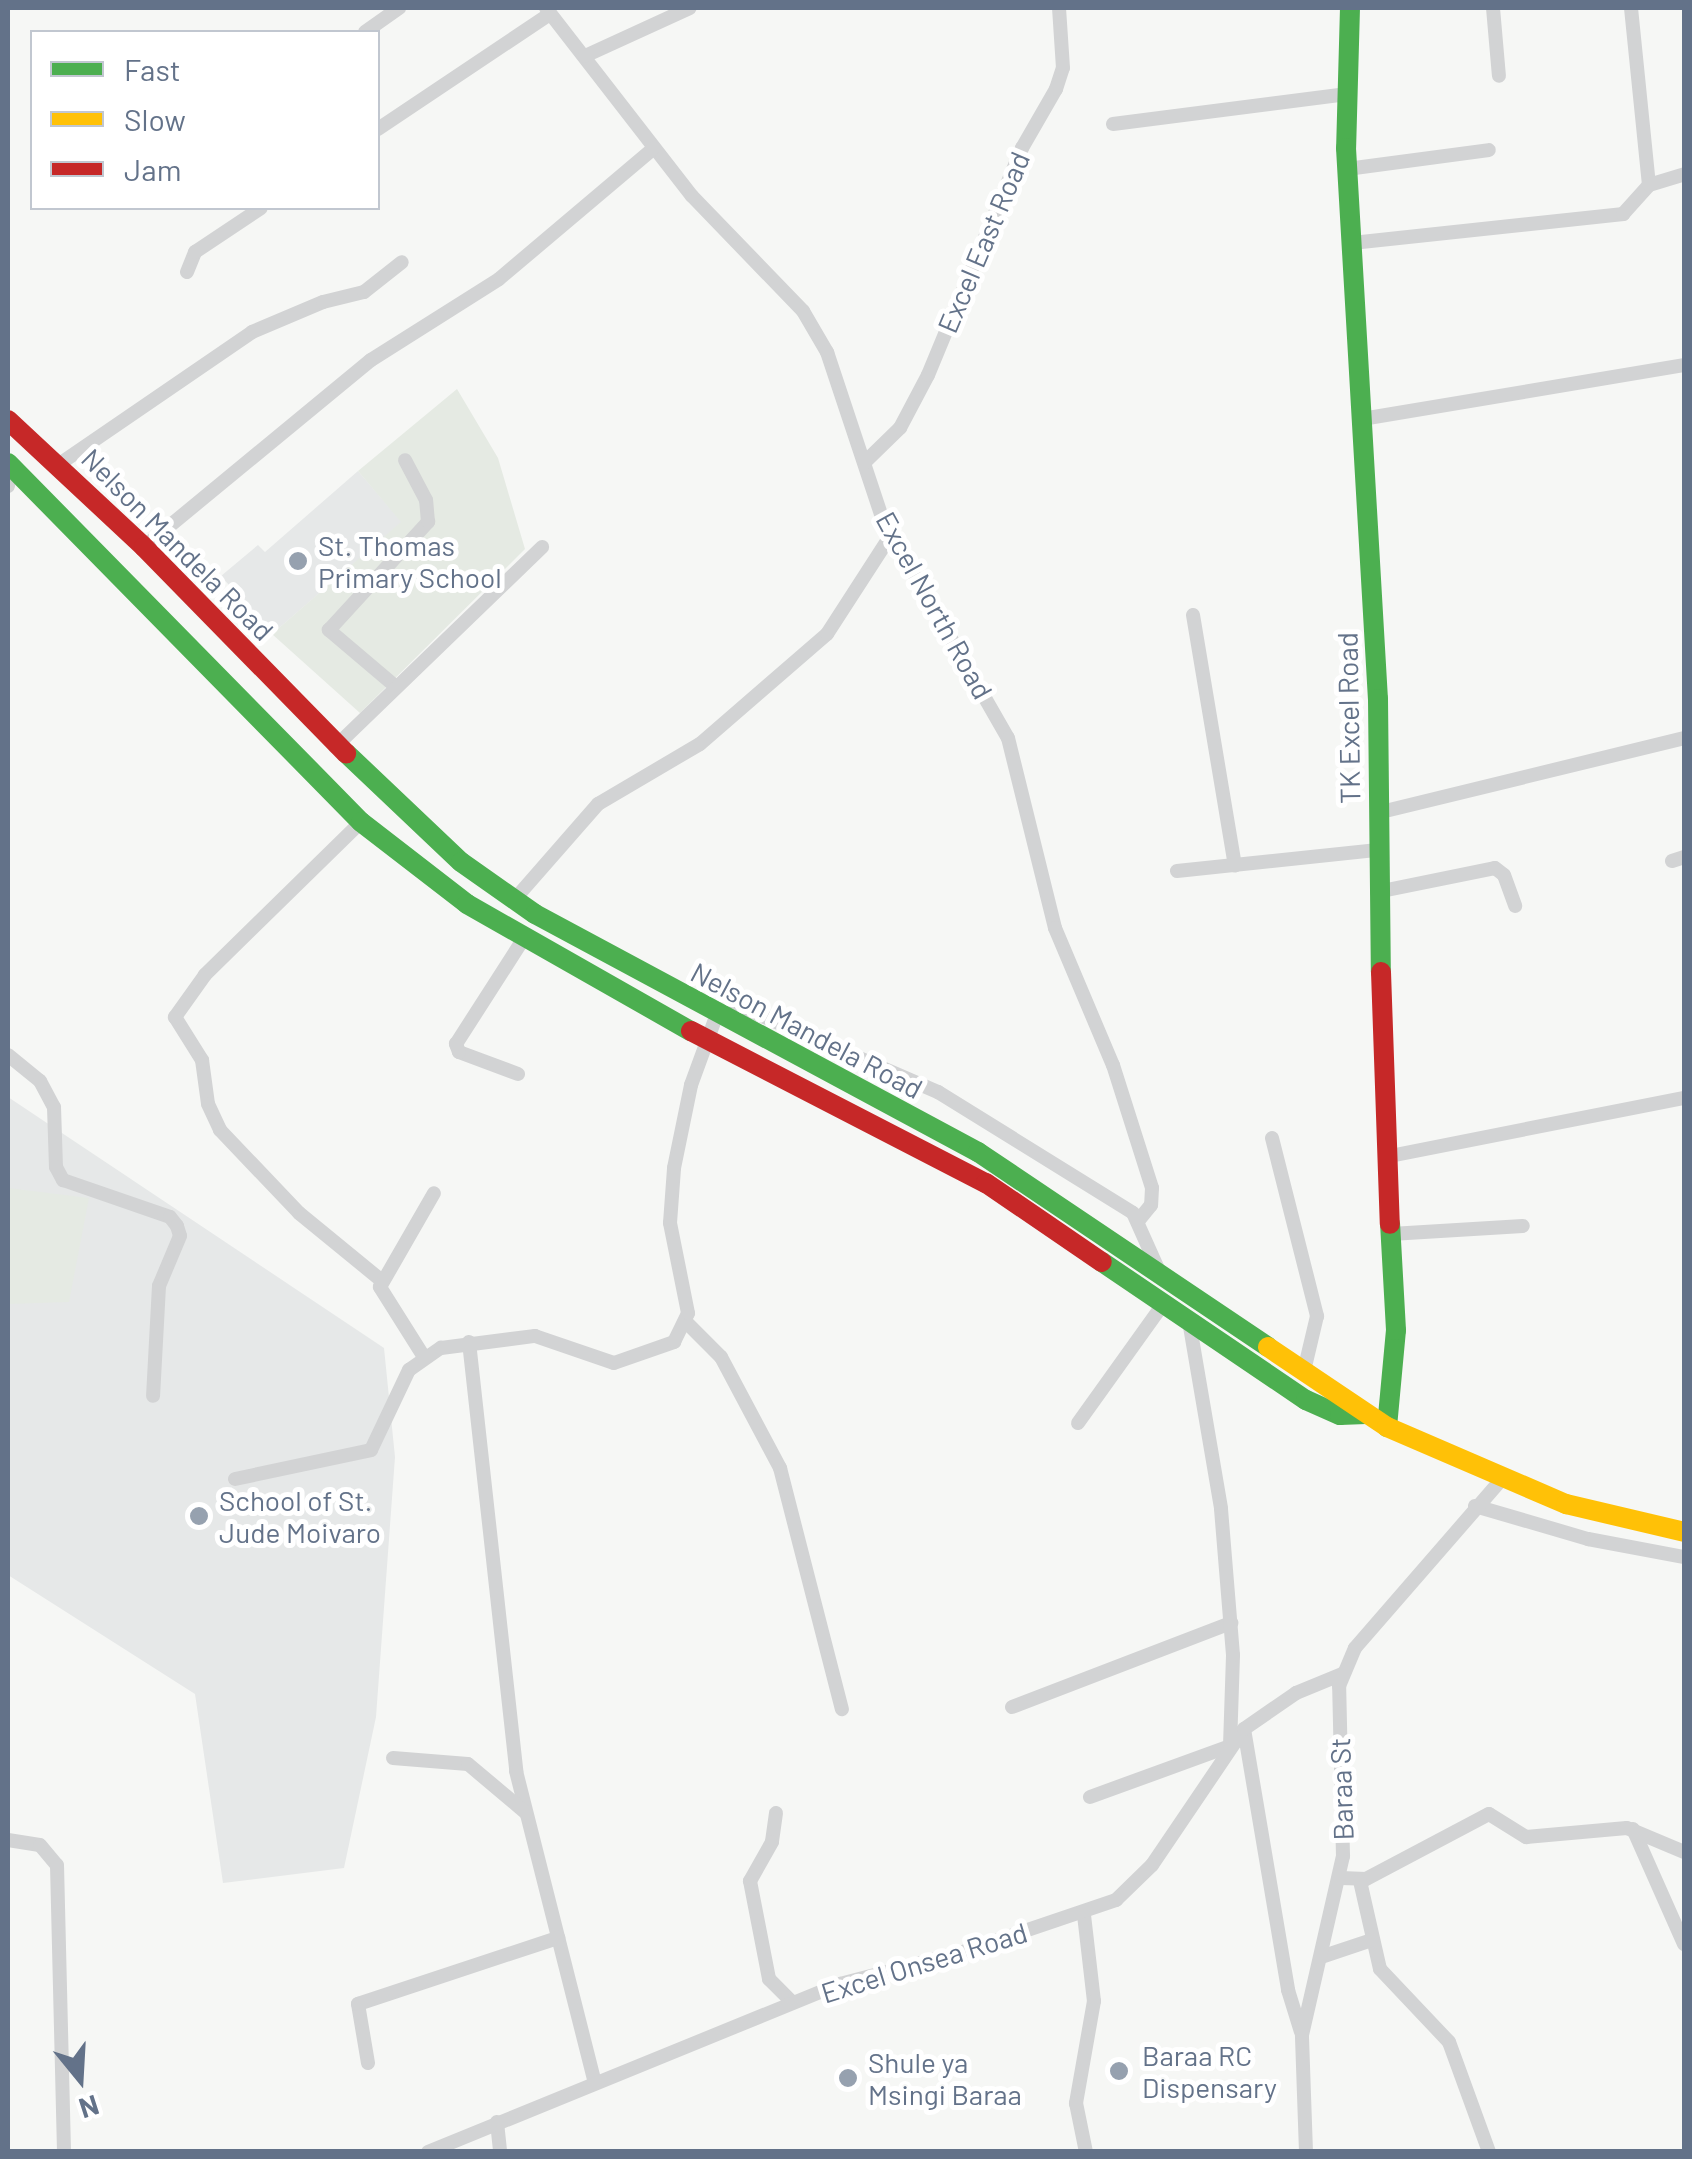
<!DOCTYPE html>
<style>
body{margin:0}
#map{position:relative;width:1692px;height:2159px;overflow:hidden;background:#f6f7f5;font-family:Barlow,sans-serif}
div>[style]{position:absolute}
.built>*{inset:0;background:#e6e8e8}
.green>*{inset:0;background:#e5eae3}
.street>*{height:14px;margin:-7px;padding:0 7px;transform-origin:7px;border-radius:7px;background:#d2d3d4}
.fast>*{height:20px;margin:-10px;padding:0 10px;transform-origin:10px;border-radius:10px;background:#4caf50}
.slow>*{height:20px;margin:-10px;padding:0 10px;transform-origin:10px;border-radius:10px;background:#ffc107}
.jam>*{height:20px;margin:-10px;padding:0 10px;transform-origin:10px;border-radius:10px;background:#c62828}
.dots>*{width:28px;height:28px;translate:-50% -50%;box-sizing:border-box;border:5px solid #fff;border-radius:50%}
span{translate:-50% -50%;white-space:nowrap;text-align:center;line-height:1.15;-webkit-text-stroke:10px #fff;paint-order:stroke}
.street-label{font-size:28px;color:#637289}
.poi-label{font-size:28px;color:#637289}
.left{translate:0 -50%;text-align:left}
.frame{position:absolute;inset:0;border:10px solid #637289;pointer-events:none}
.legend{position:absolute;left:30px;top:30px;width:350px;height:180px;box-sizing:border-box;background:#fff;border:2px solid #c1c7d0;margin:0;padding:12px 18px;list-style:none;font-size:30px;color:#637289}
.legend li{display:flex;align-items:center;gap:20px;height:50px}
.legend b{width:50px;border:2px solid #c1c7d0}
.north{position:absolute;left:30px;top:2029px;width:100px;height:100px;-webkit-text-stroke:8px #fff;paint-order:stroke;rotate:162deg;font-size:28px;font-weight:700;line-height:40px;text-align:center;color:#637289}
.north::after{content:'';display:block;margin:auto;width:35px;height:45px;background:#637289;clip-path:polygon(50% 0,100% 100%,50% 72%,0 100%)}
</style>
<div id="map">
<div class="built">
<div style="clip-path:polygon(358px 471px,402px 522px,272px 634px,221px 576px,258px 545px,265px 552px)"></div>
<div style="clip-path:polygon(8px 1097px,384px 1348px,395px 1457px,376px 1717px,344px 1868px,223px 1883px,195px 1694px,8px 1575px)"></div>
</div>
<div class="green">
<div style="clip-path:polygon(457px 389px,498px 458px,525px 549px,360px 713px,272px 634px,401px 522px,358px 471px)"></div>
<div style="clip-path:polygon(8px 1188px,89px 1198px,69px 1302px,8px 1304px)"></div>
</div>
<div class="street">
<div style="left:546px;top:8px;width:238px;rotate:52.2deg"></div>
<div style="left:692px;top:196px;width:160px;rotate:46deg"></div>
<div style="left:803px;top:311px;width:48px;rotate:59.7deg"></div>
<div style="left:827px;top:352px;width:177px;rotate:71.6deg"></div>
<div style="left:883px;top:520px;width:251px;rotate:60.2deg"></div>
<div style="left:1008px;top:738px;width:196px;rotate:76.1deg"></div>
<div style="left:1055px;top:928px;width:149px;rotate:67.1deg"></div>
<div style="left:1113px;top:1065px;width:129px;rotate:72.4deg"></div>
<div style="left:1152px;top:1188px;width:17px;rotate:93deg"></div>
<div style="left:1151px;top:1205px;width:19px;rotate:129deg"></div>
<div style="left:1493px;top:8px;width:68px;rotate:85deg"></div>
<div style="left:1631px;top:8px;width:178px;rotate:84.2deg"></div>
<div style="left:365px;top:32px;width:42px;rotate:-35.2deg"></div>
<div style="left:585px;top:56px;width:115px;rotate:-24.6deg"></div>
<div style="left:1113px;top:124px;width:236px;rotate:-7.3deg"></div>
<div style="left:378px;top:129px;width:207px;rotate:-33.8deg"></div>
<div style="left:1347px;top:169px;width:143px;rotate:-7.6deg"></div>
<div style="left:1352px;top:243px;width:273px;rotate:-6.1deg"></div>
<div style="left:1623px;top:214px;width:39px;rotate:-48deg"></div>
<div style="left:1649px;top:185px;width:37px;rotate:-17deg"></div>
<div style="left:187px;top:272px;width:22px;rotate:-68deg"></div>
<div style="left:195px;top:252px;width:79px;rotate:-33.7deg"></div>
<div style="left:1362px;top:419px;width:326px;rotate:-9.5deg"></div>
<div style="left:865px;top:462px;width:49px;rotate:-44.2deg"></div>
<div style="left:900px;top:428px;width:60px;rotate:-62.2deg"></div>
<div style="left:928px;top:375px;width:246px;rotate:-67.5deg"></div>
<div style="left:1022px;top:148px;width:68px;rotate:-60deg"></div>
<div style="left:1056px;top:89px;width:22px;rotate:-72deg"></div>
<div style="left:1063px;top:68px;width:60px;rotate:-93.8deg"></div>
<div style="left:58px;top:465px;width:235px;rotate:-34.4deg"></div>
<div style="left:252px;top:332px;width:77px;rotate:-22.9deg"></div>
<div style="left:323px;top:302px;width:42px;rotate:-13.7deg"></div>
<div style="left:364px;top:292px;width:48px;rotate:-38.3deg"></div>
<div style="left:8px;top:486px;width:20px;rotate:-81deg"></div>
<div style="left:144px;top:547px;width:294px;rotate:-39.5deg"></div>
<div style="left:371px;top:360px;width:151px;rotate:-32.3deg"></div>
<div style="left:499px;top:279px;width:202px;rotate:-40.2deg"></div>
<div style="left:1193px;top:615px;width:254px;rotate:80.5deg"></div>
<div style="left:395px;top:686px;width:87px;rotate:-139.7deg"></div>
<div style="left:329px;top:630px;width:147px;rotate:-47.5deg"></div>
<div style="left:428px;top:522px;width:22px;rotate:-95deg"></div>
<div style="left:426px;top:500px;width:45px;rotate:-117.7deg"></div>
<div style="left:335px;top:747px;width:288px;rotate:-44deg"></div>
<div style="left:1377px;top:813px;width:316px;rotate:-13.7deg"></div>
<div style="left:361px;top:822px;width:219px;rotate:135.6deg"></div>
<div style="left:205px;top:975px;width:52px;rotate:125.5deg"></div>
<div style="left:175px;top:1017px;width:51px;rotate:57.9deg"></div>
<div style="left:202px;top:1060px;width:44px;rotate:82.2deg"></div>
<div style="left:208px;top:1104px;width:29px;rotate:65deg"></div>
<div style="left:220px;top:1130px;width:115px;rotate:46.4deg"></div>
<div style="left:299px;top:1213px;width:107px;rotate:39.3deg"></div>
<div style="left:1672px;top:861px;width:13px;rotate:-18deg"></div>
<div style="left:1177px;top:871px;width:202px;rotate:-6deg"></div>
<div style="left:1377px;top:892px;width:120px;rotate:-11.5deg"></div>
<div style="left:1495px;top:868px;width:11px;rotate:38deg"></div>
<div style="left:1504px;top:875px;width:33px;rotate:70deg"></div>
<div style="left:514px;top:900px;width:128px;rotate:-48.8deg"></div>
<div style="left:598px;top:804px;width:118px;rotate:-30.5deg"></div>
<div style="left:700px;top:744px;width:168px;rotate:-40.9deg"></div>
<div style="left:827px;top:634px;width:118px;rotate:-57.1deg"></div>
<div style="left:8px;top:1055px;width:41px;rotate:39.1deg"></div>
<div style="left:40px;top:1081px;width:30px;rotate:62deg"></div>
<div style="left:54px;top:1107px;width:60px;rotate:88.1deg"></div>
<div style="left:56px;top:1167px;width:15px;rotate:62deg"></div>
<div style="left:63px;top:1180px;width:113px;rotate:19.1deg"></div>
<div style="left:170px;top:1217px;width:11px;rotate:52deg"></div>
<div style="left:177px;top:1226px;width:10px;rotate:73deg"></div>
<div style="left:180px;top:1236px;width:54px;rotate:112.8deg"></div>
<div style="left:159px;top:1286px;width:110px;rotate:93.1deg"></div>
<div style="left:518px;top:1074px;width:63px;rotate:-159.6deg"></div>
<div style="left:459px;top:1052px;width:9px;rotate:-111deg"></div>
<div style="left:456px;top:1044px;width:122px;rotate:-57.3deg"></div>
<div style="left:1272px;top:1138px;width:184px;rotate:75.8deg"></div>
<div style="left:1317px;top:1316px;width:57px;rotate:103.3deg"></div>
<div style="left:1385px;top:1157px;width:305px;rotate:-11.2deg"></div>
<div style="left:1391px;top:1234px;width:132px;rotate:-3.5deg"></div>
<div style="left:687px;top:1323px;width:48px;rotate:45deg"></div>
<div style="left:721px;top:1357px;width:126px;rotate:62deg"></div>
<div style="left:780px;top:1468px;width:249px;rotate:75.6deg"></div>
<div style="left:469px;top:1342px;width:432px;rotate:83.7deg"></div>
<div style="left:516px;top:1771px;width:322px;rotate:75.8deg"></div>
<div style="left:424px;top:1357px;width:83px;rotate:-122.2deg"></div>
<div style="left:380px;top:1287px;width:108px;rotate:-60.1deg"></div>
<div style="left:1078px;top:1423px;width:143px;rotate:-54.4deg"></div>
<div style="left:235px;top:1479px;width:139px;rotate:-12deg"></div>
<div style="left:371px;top:1450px;width:89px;rotate:-64.6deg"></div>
<div style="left:409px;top:1370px;width:39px;rotate:-35deg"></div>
<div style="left:441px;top:1348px;width:95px;rotate:-7.3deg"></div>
<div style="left:535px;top:1336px;width:83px;rotate:18.9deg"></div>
<div style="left:614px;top:1363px;width:64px;rotate:-19.3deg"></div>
<div style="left:674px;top:1342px;width:32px;rotate:-64deg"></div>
<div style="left:688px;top:1313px;width:92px;rotate:-101.3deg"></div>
<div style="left:670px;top:1223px;width:55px;rotate:-85.8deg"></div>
<div style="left:674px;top:1168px;width:85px;rotate:-78.4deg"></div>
<div style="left:691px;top:1085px;width:76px;rotate:-69.9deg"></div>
<div style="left:717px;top:1014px;width:36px;rotate:-3deg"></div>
<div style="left:753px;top:1012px;width:202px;rotate:23.4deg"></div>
<div style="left:938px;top:1092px;width:229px;rotate:31.8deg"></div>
<div style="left:1133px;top:1213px;width:64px;rotate:65.9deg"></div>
<div style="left:1475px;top:1506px;width:118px;rotate:16.3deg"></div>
<div style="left:1588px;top:1539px;width:98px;rotate:10.6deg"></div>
<div style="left:1012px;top:1707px;width:235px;rotate:-21deg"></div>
<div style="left:1244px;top:1729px;width:265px;rotate:80.4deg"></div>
<div style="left:1288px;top:1990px;width:44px;rotate:72.8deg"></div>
<div style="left:393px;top:1758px;width:75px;rotate:4.6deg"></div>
<div style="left:468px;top:1764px;width:75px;rotate:40.1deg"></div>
<div style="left:1090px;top:1797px;width:149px;rotate:-20deg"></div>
<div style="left:1230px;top:1746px;width:91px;rotate:-88.1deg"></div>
<div style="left:1233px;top:1655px;width:147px;rotate:-94.7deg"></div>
<div style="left:1221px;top:1508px;width:185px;rotate:-99.7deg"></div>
<div style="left:776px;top:1813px;width:29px;rotate:98deg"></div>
<div style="left:772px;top:1842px;width:45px;rotate:119.4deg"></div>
<div style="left:750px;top:1881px;width:100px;rotate:79deg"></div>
<div style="left:769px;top:1979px;width:33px;rotate:45deg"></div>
<div style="left:1633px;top:1829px;width:126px;rotate:66.1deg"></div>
<div style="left:8px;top:1840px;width:32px;rotate:9deg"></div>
<div style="left:40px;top:1845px;width:26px;rotate:50deg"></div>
<div style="left:57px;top:1865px;width:287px;rotate:88.6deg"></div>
<div style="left:1341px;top:1878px;width:25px;rotate:2deg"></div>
<div style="left:1366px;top:1879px;width:139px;rotate:-27.9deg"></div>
<div style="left:1489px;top:1814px;width:44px;rotate:31.9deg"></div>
<div style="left:1526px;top:1837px;width:101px;rotate:-5.1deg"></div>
<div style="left:1627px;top:1828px;width:62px;rotate:22.8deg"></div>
<div style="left:1360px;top:1881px;width:90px;rotate:77.2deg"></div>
<div style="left:1380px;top:1969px;width:100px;rotate:46.6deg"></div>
<div style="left:1449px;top:2042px;width:117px;rotate:70deg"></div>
<div style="left:1084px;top:1915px;width:87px;rotate:83.4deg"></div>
<div style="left:1094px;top:2001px;width:104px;rotate:100deg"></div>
<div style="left:1076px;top:2103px;width:50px;rotate:78.5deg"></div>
<div style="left:1321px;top:1957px;width:54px;rotate:-18.4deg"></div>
<div style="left:368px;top:2063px;width:60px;rotate:-99.6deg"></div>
<div style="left:358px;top:2004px;width:211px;rotate:-18.3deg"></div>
<div style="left:497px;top:2122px;width:30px;rotate:84deg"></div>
<div style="left:428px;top:2152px;width:445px;rotate:-22.2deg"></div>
<div style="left:840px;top:1984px;width:127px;rotate:-14.6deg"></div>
<div style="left:963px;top:1952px;width:162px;rotate:-18.8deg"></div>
<div style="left:1116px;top:1900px;width:50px;rotate:-44.2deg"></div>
<div style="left:1152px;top:1865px;width:164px;rotate:-55.9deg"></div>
<div style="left:1244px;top:1729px;width:63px;rotate:-34.7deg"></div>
<div style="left:1296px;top:1693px;width:50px;rotate:-22.4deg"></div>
<div style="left:1306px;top:2152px;width:117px;rotate:-92deg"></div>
<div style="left:1302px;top:2035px;width:184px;rotate:-77.1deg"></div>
<div style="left:1343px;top:1856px;width:170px;rotate:-91.3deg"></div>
<div style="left:1339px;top:1686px;width:41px;rotate:-67.2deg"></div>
<div style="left:1355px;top:1648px;width:224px;rotate:-49deg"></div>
</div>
<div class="fast">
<div style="left:1350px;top:8px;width:140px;rotate:91.6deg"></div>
<div style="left:1346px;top:148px;width:552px;rotate:86.68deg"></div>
<div style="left:1378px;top:699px;width:273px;rotate:89.4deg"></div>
<div style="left:8px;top:463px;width:503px;rotate:45.48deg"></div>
<div style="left:361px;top:822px;width:134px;rotate:37.7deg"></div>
<div style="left:467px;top:904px;width:257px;rotate:29.6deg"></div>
<div style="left:346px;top:753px;width:158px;rotate:43.5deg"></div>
<div style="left:461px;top:862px;width:90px;rotate:35.1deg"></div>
<div style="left:535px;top:914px;width:503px;rotate:28.25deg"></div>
<div style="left:978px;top:1152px;width:349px;rotate:33.9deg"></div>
<div style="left:1102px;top:1262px;width:246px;rotate:34.1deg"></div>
<div style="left:1306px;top:1400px;width:37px;rotate:24deg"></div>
<div style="left:1340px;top:1415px;width:26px;rotate:-2deg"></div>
<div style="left:1387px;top:1427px;width:97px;rotate:-84.7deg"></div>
<div style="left:1396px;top:1330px;width:106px;rotate:-93.2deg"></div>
</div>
<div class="slow">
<div style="left:1268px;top:1347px;width:143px;rotate:33.9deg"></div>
<div style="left:1387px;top:1427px;width:195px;rotate:23.3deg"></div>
<div style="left:1566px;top:1504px;width:121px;rotate:13.3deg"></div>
</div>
<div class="jam">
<div style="left:8px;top:420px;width:186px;rotate:43deg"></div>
<div style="left:144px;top:547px;width:289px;rotate:45.6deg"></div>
<div style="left:1381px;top:972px;width:252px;rotate:88deg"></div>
<div style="left:691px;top:1031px;width:332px;rotate:27.3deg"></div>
<div style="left:986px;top:1183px;width:140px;rotate:34.3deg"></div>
</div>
<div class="dots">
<div style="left:298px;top:561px;background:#96a1af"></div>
<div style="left:199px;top:1516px;background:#96a1af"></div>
<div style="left:1119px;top:2071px;background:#96a1af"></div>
<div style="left:848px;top:2078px;background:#96a1af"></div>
</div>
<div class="street-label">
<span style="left:983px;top:242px;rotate:-67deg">Excel East Road</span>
<span style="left:178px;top:544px;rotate:45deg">Nelson Mandela Road</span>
<span style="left:935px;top:605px;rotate:61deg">Excel North Road</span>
<span style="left:1348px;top:718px;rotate:-91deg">TK Excel Road</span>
<span style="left:807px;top:1030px;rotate:28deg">Nelson Mandela Road</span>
<span style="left:1341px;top:1789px;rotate:-92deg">Baraa St</span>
<span style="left:924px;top:1962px;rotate:-17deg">Excel Onsea Road</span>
</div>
<div class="poi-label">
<span class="left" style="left:318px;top:561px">St. Thomas<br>Primary School</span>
<span class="left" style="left:219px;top:1516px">School of St.<br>Jude Moivaro</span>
<span class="left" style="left:1142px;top:2071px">Baraa RC<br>Dispensary</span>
<span class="left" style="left:868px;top:2078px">Shule ya<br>Msingi Baraa</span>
</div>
<div class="frame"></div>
<ul class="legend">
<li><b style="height:12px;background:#4caf50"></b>Fast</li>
<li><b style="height:12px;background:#ffc107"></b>Slow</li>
<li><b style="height:12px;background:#c62828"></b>Jam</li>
</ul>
<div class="north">N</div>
</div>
